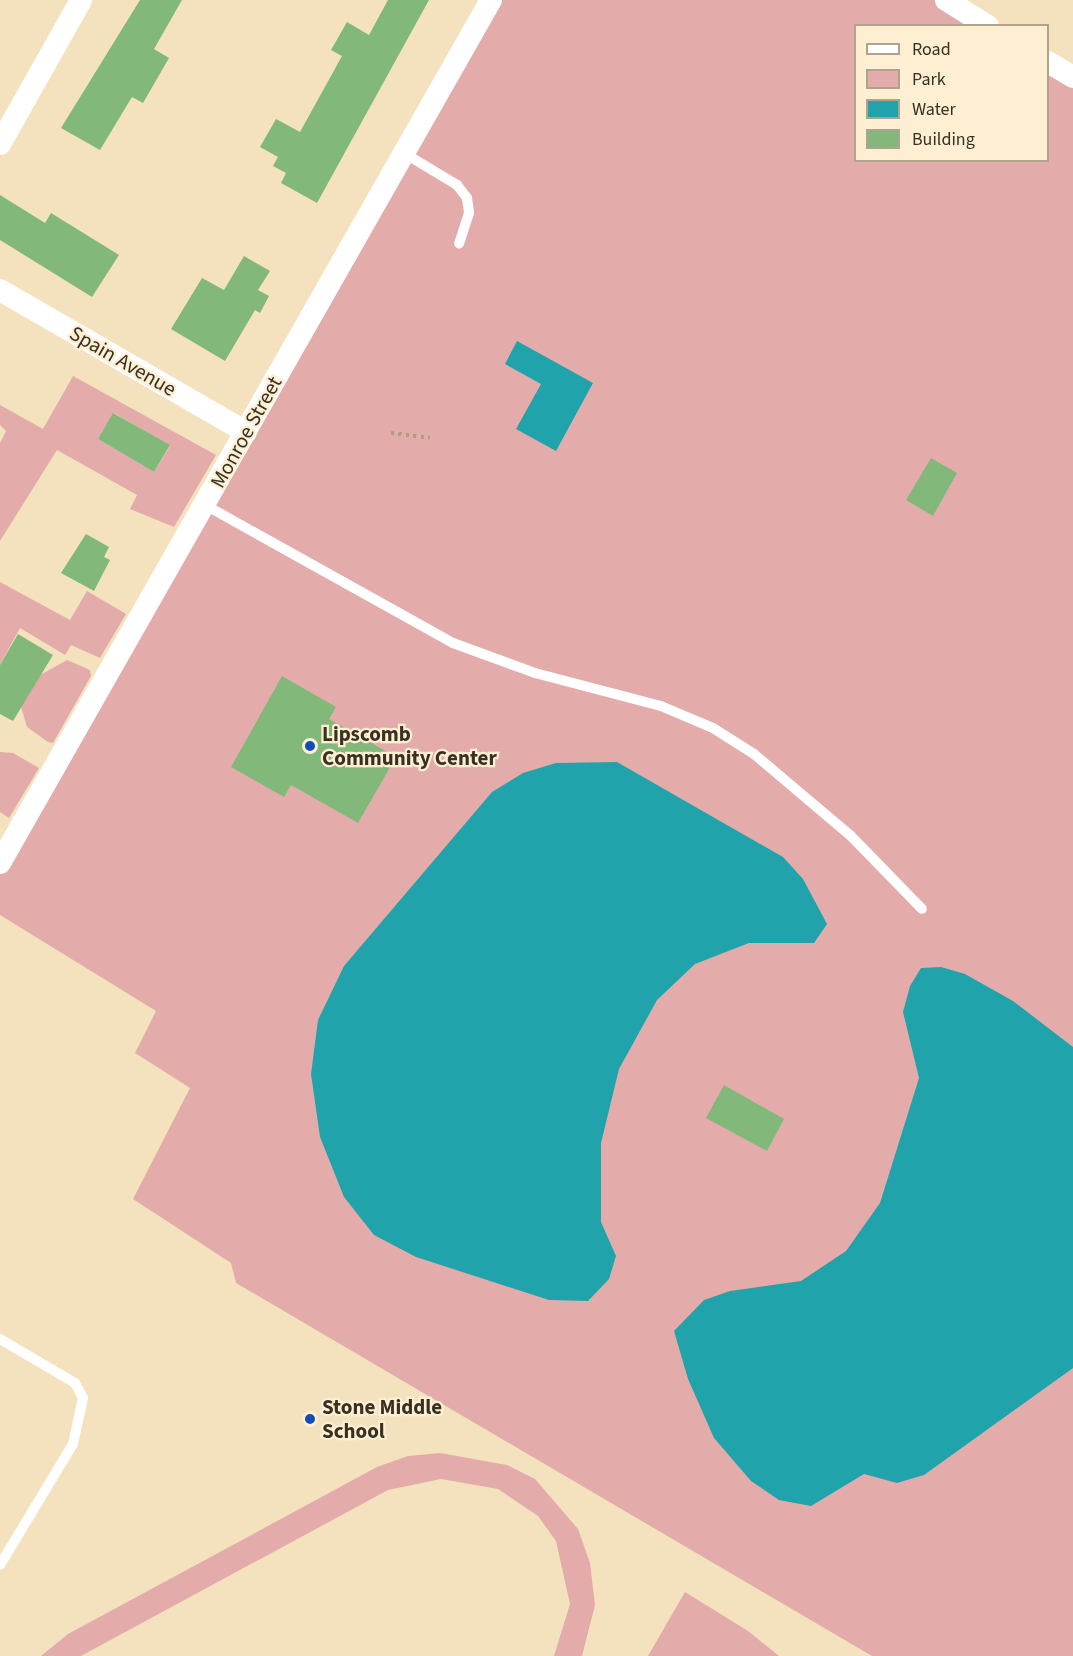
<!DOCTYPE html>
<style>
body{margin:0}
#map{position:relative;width:1073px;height:1656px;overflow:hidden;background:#f4e1be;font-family:"Source Sans 3",sans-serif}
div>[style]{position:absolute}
.green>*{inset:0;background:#e3acaa}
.water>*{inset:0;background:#21a3ab}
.building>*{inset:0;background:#82b97b}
.path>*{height:4px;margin-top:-2px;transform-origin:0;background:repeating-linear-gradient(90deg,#ac9d83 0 3px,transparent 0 7.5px)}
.service>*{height:10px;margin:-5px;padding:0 5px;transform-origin:5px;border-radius:5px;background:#fff}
.minor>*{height:22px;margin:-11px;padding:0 11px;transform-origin:11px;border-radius:11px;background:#fff}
.dots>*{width:16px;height:16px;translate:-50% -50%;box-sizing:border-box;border:3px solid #feefd3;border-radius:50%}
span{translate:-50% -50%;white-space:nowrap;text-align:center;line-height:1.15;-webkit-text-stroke:4.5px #feefd3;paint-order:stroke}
.street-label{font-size:21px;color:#383023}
.poi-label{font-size:21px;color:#383023;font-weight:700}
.left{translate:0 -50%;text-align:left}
.legend{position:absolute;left:854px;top:24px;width:195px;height:138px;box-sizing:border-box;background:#feefd3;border:2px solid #afa38d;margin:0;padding:8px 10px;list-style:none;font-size:18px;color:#383023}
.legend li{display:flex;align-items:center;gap:12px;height:30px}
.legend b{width:30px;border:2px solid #afa38d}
</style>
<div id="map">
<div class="green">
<div style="clip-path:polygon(491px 0,947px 0,989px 25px,856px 26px,856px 160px,1048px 160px,1048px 61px,1073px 77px,1073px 1656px,872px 1656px,236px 1283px,231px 1263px,133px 1199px,190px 1088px,135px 1053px,156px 1011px,0 915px,0 863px)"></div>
<div style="clip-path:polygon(evenodd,73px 376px,216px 455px,174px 527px,130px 509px,137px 495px,57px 450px,0 541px,0 443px,6px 431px,0 425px,0 405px,43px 429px,73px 376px,114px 413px,170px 446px,154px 472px,98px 439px,114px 413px)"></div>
<div style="clip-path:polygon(0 582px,70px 620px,87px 591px,126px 614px,100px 658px,71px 645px,65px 655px,20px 628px,0 665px)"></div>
<div style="clip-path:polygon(67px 660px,90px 670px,91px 676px,53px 743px,48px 742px,27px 727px,21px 707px,36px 671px,42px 674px)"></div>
<div style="clip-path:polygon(0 752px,13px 753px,39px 768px,9px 818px,0 812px)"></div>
<div style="clip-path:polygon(440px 1453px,507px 1465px,535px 1479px,578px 1529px,590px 1563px,595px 1605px,582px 1656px,554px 1656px,570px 1604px,556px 1541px,538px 1516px,498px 1489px,441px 1479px,388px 1490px,81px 1656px,41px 1656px,68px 1634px,377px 1467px,408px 1456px)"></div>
<div style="clip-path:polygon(685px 1592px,748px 1631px,779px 1656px,648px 1656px)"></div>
</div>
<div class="water">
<div style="clip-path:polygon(517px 341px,593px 383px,556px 451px,516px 429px,541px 384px,505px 364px)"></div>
<div style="clip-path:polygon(617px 762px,783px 857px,803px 879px,827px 924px,814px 943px,749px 943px,695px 964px,657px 1000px,619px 1069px,601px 1143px,601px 1222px,616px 1256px,609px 1279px,588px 1301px,549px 1300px,416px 1257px,374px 1235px,344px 1197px,320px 1137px,311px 1074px,318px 1020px,344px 966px,492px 792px,523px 773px,556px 763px)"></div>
<div style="clip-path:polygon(941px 967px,965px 974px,1013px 1001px,1073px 1047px,1073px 1368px,924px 1475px,897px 1483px,864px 1474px,811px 1506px,779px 1500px,751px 1481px,714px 1438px,688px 1379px,674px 1331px,704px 1300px,730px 1291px,801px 1281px,846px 1251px,880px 1203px,919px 1078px,903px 1012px,910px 986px,921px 968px)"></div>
</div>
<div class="building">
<div style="clip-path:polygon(140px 0,182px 0,154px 49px,169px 58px,143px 103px,132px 97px,100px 150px,61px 128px)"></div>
<div style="clip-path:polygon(388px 0,429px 0,317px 203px,281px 183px,286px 173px,273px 166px,278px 157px,260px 147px,276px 119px,300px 132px,342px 56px,331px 50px,347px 22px,369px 35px)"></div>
<div style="clip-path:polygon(0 195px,45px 223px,51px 213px,119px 255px,92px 297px,0 240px)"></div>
<div style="clip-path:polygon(244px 256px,270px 271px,258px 290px,269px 296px,260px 313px,255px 310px,225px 361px,171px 329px,202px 278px,224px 290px)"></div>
<div style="clip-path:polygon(113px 413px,170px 445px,154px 472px,98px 439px)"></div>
<div style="clip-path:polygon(931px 458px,957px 473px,933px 516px,906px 500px)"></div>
<div style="clip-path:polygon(86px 534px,109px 547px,104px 557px,110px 560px,94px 591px,61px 573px)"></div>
<div style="clip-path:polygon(18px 634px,53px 655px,13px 721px,0 714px,0 665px)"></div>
<div style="clip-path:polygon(282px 676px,336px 707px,329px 719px,396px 757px,358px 823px,291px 785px,284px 797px,231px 767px)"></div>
<div style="clip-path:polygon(724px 1085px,784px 1119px,767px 1151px,706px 1118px)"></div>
</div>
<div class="path">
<div style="left:391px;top:433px;width:39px;rotate:7deg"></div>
</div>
<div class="service">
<div style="left:404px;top:153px;width:62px;rotate:31.1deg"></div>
<div style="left:457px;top:185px;width:16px;rotate:52deg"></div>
<div style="left:467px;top:198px;width:15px;rotate:82deg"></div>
<div style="left:469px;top:213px;width:32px;rotate:108deg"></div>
<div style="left:205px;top:505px;width:284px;rotate:29.1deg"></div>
<div style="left:453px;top:643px;width:87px;rotate:20.1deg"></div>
<div style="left:535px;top:673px;width:130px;rotate:14.7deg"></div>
<div style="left:661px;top:706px;width:56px;rotate:22.9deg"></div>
<div style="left:713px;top:728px;width:49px;rotate:32.4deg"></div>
<div style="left:754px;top:754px;width:126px;rotate:40.2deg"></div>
<div style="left:850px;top:835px;width:103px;rotate:45.8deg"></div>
<div style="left:0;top:1339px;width:87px;rotate:30.4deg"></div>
<div style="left:75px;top:1383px;width:17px;rotate:62deg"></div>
<div style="left:83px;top:1398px;width:47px;rotate:102.3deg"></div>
<div style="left:73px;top:1444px;width:141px;rotate:121.1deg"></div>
</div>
<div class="minor">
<div style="left:946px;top:0;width:49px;rotate:31.8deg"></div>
<div style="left:1048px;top:62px;width:29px;rotate:31deg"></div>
<div style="left:0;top:144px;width:165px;rotate:-60.6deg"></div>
<div style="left:0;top:290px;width:284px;rotate:30deg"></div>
<div style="left:0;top:863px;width:993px;rotate:-60.36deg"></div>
</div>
<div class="dots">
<div style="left:310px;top:746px;background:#144db9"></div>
<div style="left:310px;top:1419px;background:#144db9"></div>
</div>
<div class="street-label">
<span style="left:123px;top:361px;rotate:30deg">Spain Avenue</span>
<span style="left:246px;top:432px;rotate:-61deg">Monroe Street</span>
</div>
<div class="poi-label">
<span class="left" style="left:322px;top:746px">Lipscomb<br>Community Center</span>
<span class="left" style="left:322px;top:1419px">Stone Middle<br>School</span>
</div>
<ul class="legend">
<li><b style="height:8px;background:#fff"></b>Road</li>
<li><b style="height:16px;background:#e3acaa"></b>Park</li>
<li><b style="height:16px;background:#21a3ab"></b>Water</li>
<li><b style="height:16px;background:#82b97b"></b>Building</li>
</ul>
</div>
